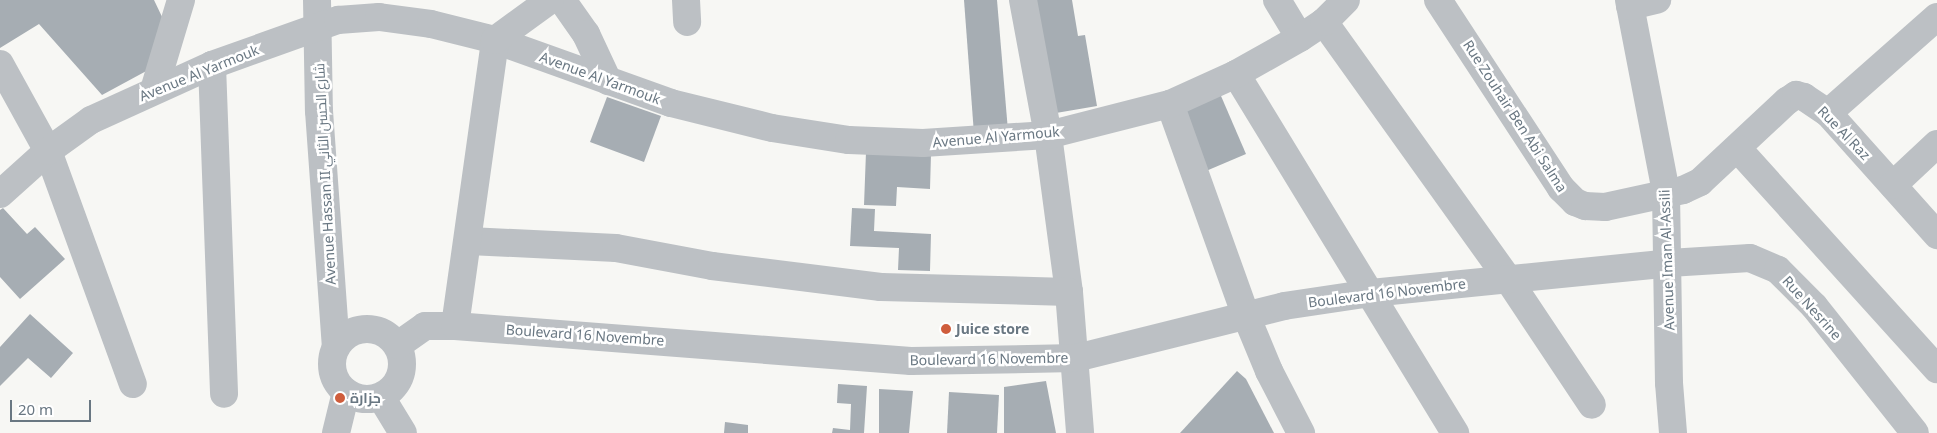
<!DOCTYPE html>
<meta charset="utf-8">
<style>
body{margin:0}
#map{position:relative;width:1937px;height:433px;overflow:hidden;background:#f7f7f4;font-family:"Noto Sans",Cairo,sans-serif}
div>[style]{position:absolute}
.building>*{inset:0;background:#a6adb3}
.minor>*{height:28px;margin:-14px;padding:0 14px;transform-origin:14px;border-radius:14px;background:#bcc0c4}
.minor>.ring{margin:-14px;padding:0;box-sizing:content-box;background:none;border:28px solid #bcc0c4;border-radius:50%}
.dots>*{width:14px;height:14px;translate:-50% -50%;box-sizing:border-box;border:2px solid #fff;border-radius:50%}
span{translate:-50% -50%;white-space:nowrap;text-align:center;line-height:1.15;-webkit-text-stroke:5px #fff;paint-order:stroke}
.street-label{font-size:14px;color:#697782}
.poi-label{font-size:14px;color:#697782;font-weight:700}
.left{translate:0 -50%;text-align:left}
.scale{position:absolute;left:10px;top:400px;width:81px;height:22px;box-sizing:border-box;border:2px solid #697782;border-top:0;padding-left:6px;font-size:15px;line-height:18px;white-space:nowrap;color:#697782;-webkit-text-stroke:4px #fff;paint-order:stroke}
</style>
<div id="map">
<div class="building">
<div style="clip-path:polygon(0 0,154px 0,164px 21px,150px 69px,102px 95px,39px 24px,0 48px)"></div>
<div style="clip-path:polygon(964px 0,997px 0,1008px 131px,974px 134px)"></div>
<div style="clip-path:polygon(1036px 0,1072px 0,1078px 36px,1085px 35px,1097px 106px,1056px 113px)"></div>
<div style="clip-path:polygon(1218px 89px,1246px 154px,1206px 171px,1178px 106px)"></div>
<div style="clip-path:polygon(607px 97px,661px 116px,644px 162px,590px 142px)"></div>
<div style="clip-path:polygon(866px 152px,931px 154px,930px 189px,897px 187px,896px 206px,864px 205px)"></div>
<div style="clip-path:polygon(3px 208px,27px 234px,35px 227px,65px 259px,20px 299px,0 277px,0 210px)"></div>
<div style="clip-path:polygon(852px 208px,875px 209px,874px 231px,931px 234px,930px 271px,898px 270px,899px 248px,850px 246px)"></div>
<div style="clip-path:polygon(30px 314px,73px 353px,51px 378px,28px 358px,0 386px,0 347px)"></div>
<div style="clip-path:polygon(1237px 371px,1246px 379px,1274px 433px,1180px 433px)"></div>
<div style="clip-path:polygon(1046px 381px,1056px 433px,1004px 433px,1004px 387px)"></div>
<div style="clip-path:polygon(838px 384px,867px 386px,864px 433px,832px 433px,833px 428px,850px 430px,851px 404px,837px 403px)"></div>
<div style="clip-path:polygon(879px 389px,913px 391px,909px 433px,879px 433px)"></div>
<div style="clip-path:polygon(949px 392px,999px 395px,997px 433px,947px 433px)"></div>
<div style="clip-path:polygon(725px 422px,748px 425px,748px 433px,724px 433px)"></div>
</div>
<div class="minor">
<div style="left:317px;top:0;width:111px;rotate:89deg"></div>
<div style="left:319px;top:111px;width:237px;rotate:85.9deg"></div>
<div style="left:562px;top:0;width:42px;rotate:54.8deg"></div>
<div style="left:586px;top:34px;width:52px;rotate:64.9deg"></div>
<div style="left:686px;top:0;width:22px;rotate:87deg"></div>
<div style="left:1023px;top:0;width:137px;rotate:79.5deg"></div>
<div style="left:1048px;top:135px;width:158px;rotate:82.4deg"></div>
<div style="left:1069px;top:292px;width:141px;rotate:85.5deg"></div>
<div style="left:1277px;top:0;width:44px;rotate:58.8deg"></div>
<div style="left:1438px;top:0;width:225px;rotate:56.8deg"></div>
<div style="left:1561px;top:188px;width:20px;rotate:45deg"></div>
<div style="left:1575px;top:202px;width:11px;rotate:22deg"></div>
<div style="left:1585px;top:206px;width:20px;rotate:3deg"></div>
<div style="left:1605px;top:207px;width:80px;rotate:-12.3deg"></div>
<div style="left:1683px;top:190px;width:19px;rotate:-25deg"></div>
<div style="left:1700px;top:182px;width:119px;rotate:-43deg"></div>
<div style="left:1787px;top:101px;width:11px;rotate:-34deg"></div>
<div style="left:1796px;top:95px;width:8px;rotate:14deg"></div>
<div style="left:1804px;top:97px;width:29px;rotate:34deg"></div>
<div style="left:1828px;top:113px;width:164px;rotate:48.2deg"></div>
<div style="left:1629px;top:0;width:197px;rotate:79.1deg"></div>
<div style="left:1666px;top:193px;width:190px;rotate:89.1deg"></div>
<div style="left:1669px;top:383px;width:50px;rotate:85.4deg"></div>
<div style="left:1630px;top:6px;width:28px;rotate:-13deg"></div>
<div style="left:1324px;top:22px;width:316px;rotate:54.4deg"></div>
<div style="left:1508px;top:279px;width:151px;rotate:56.3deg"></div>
<div style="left:0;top:64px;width:99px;rotate:61.1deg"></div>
<div style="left:48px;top:151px;width:248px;rotate:70deg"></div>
<div style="left:212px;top:65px;width:329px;rotate:87.9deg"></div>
<div style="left:1236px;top:74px;width:421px;rotate:58.6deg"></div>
<div style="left:154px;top:90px;width:94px;rotate:-73.3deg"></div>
<div style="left:1170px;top:104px;width:222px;rotate:70.3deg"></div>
<div style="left:1245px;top:313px;width:63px;rotate:67.5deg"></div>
<div style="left:1269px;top:371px;width:70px;rotate:62.7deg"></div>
<div style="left:1828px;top:113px;width:145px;rotate:-41.4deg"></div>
<div style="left:1738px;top:149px;width:297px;rotate:47.9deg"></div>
<div style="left:1893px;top:185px;width:60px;rotate:-43deg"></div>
<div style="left:0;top:194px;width:64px;rotate:-41.9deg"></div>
<div style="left:48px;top:151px;width:53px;rotate:-35.8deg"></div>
<div style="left:91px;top:120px;width:133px;rotate:-24.4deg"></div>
<div style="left:212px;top:65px;width:134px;rotate:-19.7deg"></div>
<div style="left:338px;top:20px;width:41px;rotate:-4.2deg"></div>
<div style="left:379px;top:17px;width:52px;rotate:7.7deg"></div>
<div style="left:431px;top:24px;width:66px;rotate:14deg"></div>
<div style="left:495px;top:40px;width:187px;rotate:19.7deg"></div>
<div style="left:671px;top:103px;width:104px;rotate:13.9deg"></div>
<div style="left:772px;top:128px;width:78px;rotate:8.9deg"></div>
<div style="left:849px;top:140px;width:74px;rotate:2.3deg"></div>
<div style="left:923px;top:143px;width:125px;rotate:-3.7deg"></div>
<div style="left:1048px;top:135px;width:126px;rotate:-14.3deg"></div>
<div style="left:1170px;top:104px;width:72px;rotate:-24.4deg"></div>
<div style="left:1236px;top:74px;width:73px;rotate:-29.4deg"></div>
<div style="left:1300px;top:38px;width:29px;rotate:-34deg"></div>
<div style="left:1324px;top:22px;width:31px;rotate:-45deg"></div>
<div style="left:469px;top:241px;width:147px;rotate:2.7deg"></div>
<div style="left:616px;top:248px;width:98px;rotate:10.6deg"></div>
<div style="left:712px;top:266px;width:170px;rotate:7.1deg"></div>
<div style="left:881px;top:287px;width:188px;rotate:1.5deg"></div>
<div style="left:455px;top:326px;width:289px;rotate:-82deg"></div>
<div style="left:495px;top:40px;width:68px;rotate:-36deg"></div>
<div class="ring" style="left:332px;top:329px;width:42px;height:42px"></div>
<div style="left:398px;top:345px;width:33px;rotate:-35deg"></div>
<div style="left:425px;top:326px;width:30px"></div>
<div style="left:455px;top:326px;width:457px;rotate:4.4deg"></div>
<div style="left:911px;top:361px;width:165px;rotate:-1deg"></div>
<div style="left:1076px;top:358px;width:214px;rotate:-14deg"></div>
<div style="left:1284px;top:306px;width:88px;rotate:-8.5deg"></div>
<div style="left:1371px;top:293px;width:300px;rotate:-5.7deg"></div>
<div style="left:1669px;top:263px;width:81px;rotate:-3.5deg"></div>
<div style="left:1750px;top:258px;width:30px;rotate:23deg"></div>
<div style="left:1778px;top:270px;width:51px;rotate:45deg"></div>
<div style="left:1814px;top:306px;width:162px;rotate:51.5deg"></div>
<div style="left:381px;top:397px;width:42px;rotate:58.6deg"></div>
<div style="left:336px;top:433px;width:42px;rotate:-76.3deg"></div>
</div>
<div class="dots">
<div style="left:946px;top:329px;background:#cf5d3c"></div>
<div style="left:340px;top:398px;background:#cf5d3c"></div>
</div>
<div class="street-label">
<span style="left:199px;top:73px;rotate:-22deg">Avenue Al Yarmouk</span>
<span style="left:600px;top:78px;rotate:20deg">Avenue Al Yarmouk</span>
<span style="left:1515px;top:116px;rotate:57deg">Rue Zouhair Ben Abi Salma</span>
<span style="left:1844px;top:133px;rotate:46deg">Rue Al Raz</span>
<span style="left:996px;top:137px;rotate:-5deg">Avenue Al Yarmouk</span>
<span style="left:325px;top:174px;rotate:-93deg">Avenue Hassan II شارع الحسن الثاني</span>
<span style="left:1667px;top:260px;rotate:-92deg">Avenue Iman Al-Assili</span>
<span style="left:1387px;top:293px;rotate:-7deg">Boulevard 16 Novembre</span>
<span style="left:1812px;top:308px;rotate:48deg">Rue Nesrine</span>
<span style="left:585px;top:335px;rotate:4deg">Boulevard 16 Novembre</span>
<span style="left:989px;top:359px;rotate:-1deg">Boulevard 16 Novembre</span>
</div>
<div class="poi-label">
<span class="left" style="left:956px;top:329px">Juice store</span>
<span class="left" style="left:350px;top:398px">جزارة</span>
</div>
<div class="scale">20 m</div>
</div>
